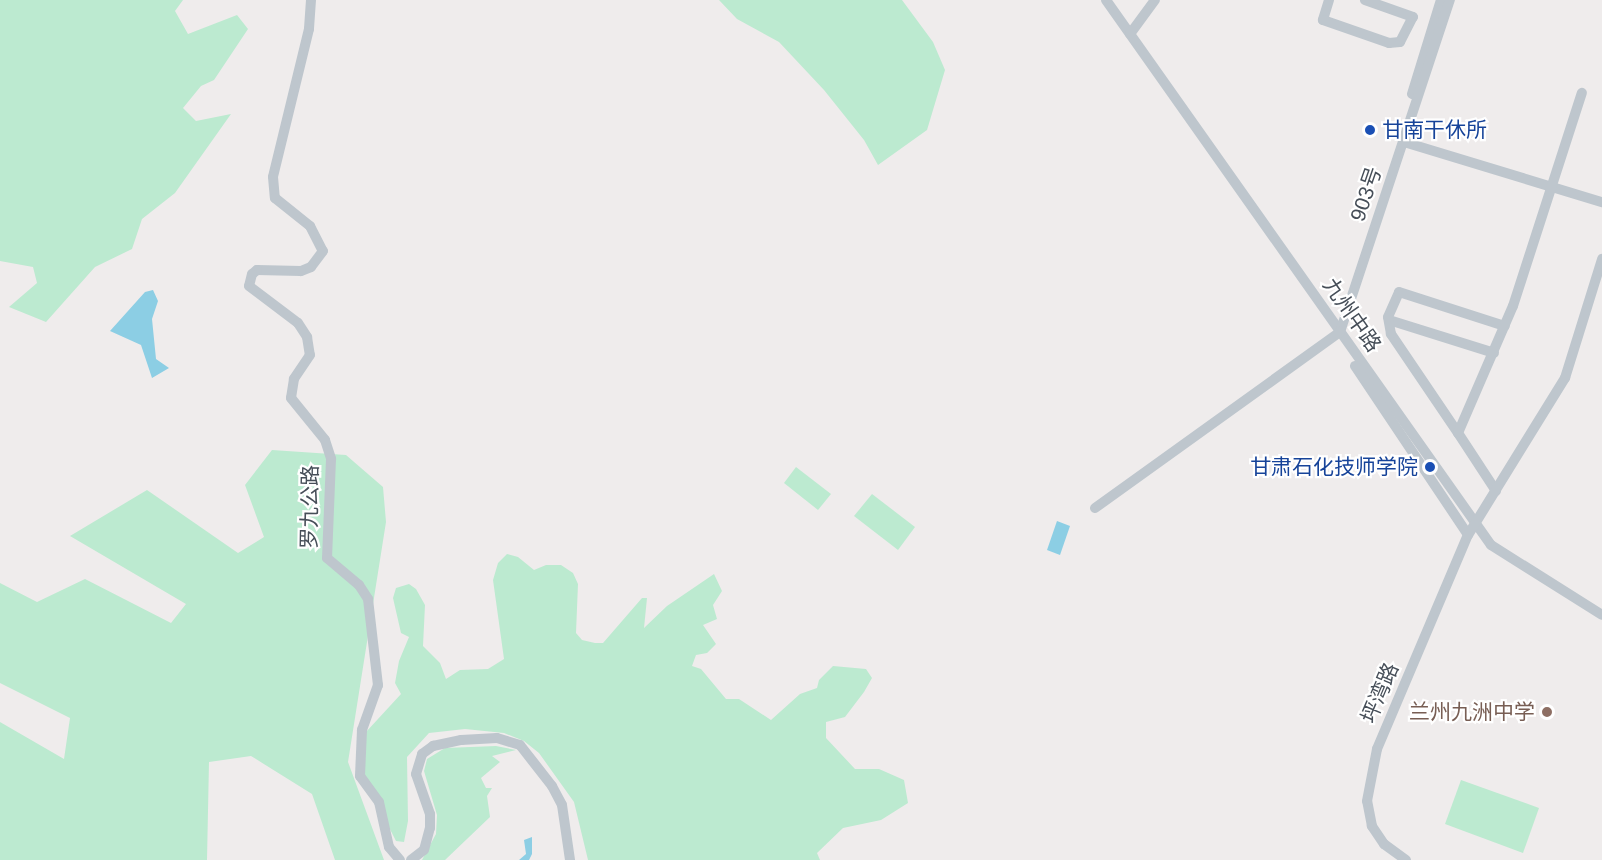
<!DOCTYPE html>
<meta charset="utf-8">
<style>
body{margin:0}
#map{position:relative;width:1602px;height:860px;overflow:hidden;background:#efecec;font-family:Helvetica,"Noto Sans SC",sans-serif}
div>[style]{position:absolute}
.green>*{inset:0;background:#bcead0}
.water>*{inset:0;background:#8ccee4}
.minor>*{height:10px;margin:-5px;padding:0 5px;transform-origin:5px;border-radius:5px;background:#bec6cd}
.dots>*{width:16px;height:16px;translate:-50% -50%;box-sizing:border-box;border:3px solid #fff;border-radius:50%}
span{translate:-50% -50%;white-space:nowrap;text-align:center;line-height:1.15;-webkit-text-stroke:4.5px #fff;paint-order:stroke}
.transit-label{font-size:21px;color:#164399}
.left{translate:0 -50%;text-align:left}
.right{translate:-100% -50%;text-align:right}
.street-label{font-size:21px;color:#464e58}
.education-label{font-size:21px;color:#785e54}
</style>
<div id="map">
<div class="green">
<div style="clip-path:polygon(0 0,183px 0,175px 11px,188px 34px,237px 15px,248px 29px,214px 80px,201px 86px,183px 108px,196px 121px,231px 114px,175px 193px,142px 219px,132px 249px,95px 267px,46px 322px,9px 307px,37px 283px,33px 267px,0 261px)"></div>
<div style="clip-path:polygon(719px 0,902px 0,933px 42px,945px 70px,927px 130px,878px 165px,864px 140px,824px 90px,779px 42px,737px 19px)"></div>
<div style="clip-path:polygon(272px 450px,346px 455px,383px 487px,386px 522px,348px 762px,384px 860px,335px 860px,312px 794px,251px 756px,209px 762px,207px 860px,0 860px,0 722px,64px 759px,70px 718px,0 683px,0 583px,37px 602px,85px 579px,171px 623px,186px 604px,70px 536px,147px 490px,238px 553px,264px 537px,245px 485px)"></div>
<div style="clip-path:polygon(796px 467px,831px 494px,818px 510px,784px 483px)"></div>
<div style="clip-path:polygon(872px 494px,915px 527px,898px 550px,854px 516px)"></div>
<div style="clip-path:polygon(507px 554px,518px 557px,534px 570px,546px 565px,561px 565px,573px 573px,578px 584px,576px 633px,582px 640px,595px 643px,603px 643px,642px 598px,647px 598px,644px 628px,667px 606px,714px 574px,722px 591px,713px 605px,717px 619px,703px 625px,716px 644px,707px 653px,696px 655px,692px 666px,701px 669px,726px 699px,739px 699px,771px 720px,800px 694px,817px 688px,819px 680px,833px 666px,866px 669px,872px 678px,864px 692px,845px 717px,826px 722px,826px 738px,855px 769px,879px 769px,904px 780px,908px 803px,881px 820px,843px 828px,817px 853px,820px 860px,588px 860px,574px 802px,539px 753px,524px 741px,504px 733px,465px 729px,429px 733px,407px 757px,408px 821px,404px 842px,396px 841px,363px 776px,366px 732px,401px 694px,395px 683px,399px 661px,409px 637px,401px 633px,393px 598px,396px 588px,409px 584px,416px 589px,425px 605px,423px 646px,440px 663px,446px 679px,460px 670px,488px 669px,504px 659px,493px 580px,498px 563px)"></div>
<div style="clip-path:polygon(496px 746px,516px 750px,492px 756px,500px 762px,481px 778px,486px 788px,492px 788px,487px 796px,490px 817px,445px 860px,422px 860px,436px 834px,437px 815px,424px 771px,427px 759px,445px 748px)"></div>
<div style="clip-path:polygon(1461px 780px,1539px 808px,1523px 853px,1445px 824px)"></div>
</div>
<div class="water">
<div style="clip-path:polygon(153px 290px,158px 301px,152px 319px,156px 359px,169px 368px,152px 378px,141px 345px,110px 331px,145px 292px)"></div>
<div style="clip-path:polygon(1057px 521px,1070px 526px,1060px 555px,1047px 550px)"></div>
<div style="clip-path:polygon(532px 837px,532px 854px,529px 860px,519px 860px,526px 854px,524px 840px)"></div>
</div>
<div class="minor">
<div style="left:311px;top:0;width:29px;rotate:94deg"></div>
<div style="left:309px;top:29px;width:152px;rotate:103.7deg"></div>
<div style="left:273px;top:177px;width:21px;rotate:85deg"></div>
<div style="left:275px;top:198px;width:45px;rotate:38.7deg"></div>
<div style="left:310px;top:226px;width:28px;rotate:63deg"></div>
<div style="left:323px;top:251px;width:20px;rotate:127deg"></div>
<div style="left:311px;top:267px;width:11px;rotate:158deg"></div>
<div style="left:301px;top:271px;width:44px;rotate:-178.7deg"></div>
<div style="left:257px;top:270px;width:6px;rotate:141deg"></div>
<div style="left:252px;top:274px;width:12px;rotate:104deg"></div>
<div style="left:249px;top:286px;width:61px;rotate:37.1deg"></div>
<div style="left:298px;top:323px;width:17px;rotate:57deg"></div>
<div style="left:307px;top:337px;width:18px;rotate:81deg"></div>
<div style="left:310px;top:355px;width:29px;rotate:124deg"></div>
<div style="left:294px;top:379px;width:19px;rotate:99deg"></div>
<div style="left:291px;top:398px;width:54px;rotate:51deg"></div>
<div style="left:325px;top:440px;width:20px;rotate:72deg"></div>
<div style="left:331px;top:459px;width:99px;rotate:92.3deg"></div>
<div style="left:327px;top:558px;width:42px;rotate:40.2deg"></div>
<div style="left:359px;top:585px;width:17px;rotate:57deg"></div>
<div style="left:368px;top:599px;width:87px;rotate:83.4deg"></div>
<div style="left:378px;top:685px;width:48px;rotate:109.6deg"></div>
<div style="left:362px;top:730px;width:46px;rotate:92.5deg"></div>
<div style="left:360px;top:776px;width:32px;rotate:54deg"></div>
<div style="left:379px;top:802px;width:46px;rotate:77.5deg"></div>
<div style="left:389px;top:847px;width:17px;rotate:50deg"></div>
<div style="left:1106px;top:0;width:667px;rotate:54.76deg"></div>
<div style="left:1491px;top:545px;width:131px;rotate:32.2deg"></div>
<div style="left:1329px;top:0;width:21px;rotate:107deg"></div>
<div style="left:1323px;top:20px;width:70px;rotate:19.2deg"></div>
<div style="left:1389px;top:43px;width:11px;rotate:-5deg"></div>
<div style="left:1400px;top:42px;width:28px;rotate:-63deg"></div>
<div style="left:1413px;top:17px;width:51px;rotate:-160.5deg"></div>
<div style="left:1130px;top:34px;width:42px;rotate:-53.7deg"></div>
<div style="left:1412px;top:94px;width:98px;rotate:-72.9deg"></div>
<div style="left:1404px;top:142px;width:207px;rotate:16.9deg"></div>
<div style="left:1389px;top:320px;width:110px;rotate:17.4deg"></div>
<div style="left:1340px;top:332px;width:350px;rotate:-71.7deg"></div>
<div style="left:1355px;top:366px;width:203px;rotate:56.2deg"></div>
<div style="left:1458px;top:433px;width:120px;rotate:-124.1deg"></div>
<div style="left:1391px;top:334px;width:17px;rotate:-100deg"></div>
<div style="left:1388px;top:317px;width:27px;rotate:-66deg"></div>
<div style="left:1399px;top:292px;width:111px;rotate:17.8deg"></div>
<div style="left:1496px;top:491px;width:69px;rotate:-123.2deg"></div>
<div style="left:1458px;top:433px;width:138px;rotate:-66.6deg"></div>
<div style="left:1513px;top:306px;width:224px;rotate:-72.1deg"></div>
<div style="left:1095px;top:508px;width:302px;rotate:-35.7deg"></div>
<div style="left:411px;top:860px;width:16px;rotate:-38deg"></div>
<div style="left:424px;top:850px;width:23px;rotate:-75deg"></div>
<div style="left:430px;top:828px;width:14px;rotate:-90deg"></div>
<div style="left:430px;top:814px;width:42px;rotate:-109.3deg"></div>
<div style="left:416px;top:774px;width:21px;rotate:-73deg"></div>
<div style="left:422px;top:754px;width:14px;rotate:-36deg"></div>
<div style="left:433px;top:746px;width:29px;rotate:-12deg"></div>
<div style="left:461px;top:740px;width:36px;rotate:-3deg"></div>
<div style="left:497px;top:738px;width:24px;rotate:17deg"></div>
<div style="left:520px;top:745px;width:52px;rotate:52deg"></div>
<div style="left:552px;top:786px;width:21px;rotate:62deg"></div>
<div style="left:562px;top:805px;width:56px;rotate:81.7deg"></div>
<div style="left:1406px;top:860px;width:27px;rotate:-144deg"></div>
<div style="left:1384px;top:844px;width:22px;rotate:-124deg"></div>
<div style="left:1372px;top:826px;width:25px;rotate:-101deg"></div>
<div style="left:1367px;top:801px;width:53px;rotate:-79.1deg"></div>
<div style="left:1377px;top:749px;width:233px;rotate:-67deg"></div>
<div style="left:1468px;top:535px;width:185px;rotate:-58.3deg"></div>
<div style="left:1565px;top:378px;width:125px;rotate:-72.7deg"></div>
</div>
<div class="dots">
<div style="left:1370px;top:130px;background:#1a4fb4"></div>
<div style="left:1430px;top:467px;background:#1a4fb4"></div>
<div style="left:1547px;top:712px;background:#8d6e63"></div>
</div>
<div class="transit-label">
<span class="left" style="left:1382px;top:130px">甘南干休所</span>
<span class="right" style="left:1418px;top:467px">甘肃石化技师学院</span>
</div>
<div class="street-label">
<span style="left:1366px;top:194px;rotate:-71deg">903号</span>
<span style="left:1352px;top:315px;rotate:55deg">九州中路</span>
<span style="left:310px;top:507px;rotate:-89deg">罗九公路</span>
<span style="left:1380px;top:693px;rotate:-67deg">坪湾路</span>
</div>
<div class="education-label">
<span class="right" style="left:1535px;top:712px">兰州九洲中学</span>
</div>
</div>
